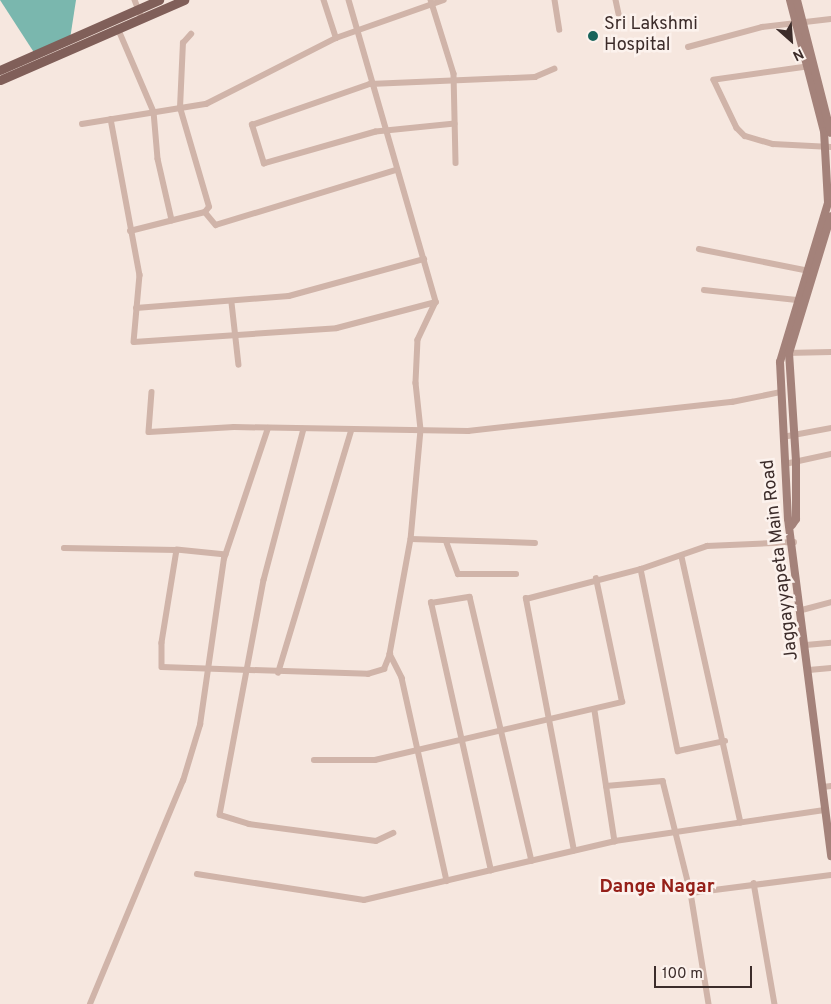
<!DOCTYPE html>
<style>
body{margin:0}
#map{position:relative;width:831px;height:1004px;overflow:hidden;background:#f6e7df;font-family:Overpass,sans-serif}
div>[style]{position:absolute}
.water>*{inset:0;background:#7ab7ae}
.minor>*{height:5.5px;margin:-2.75px;padding:0 2.75px;transform-origin:2.75px;border-radius:2.75px;background:#d0b4a9}
.secondary>*{height:8px;margin:-4px;padding:0 4px;transform-origin:4px;border-radius:4px;background:#a4827a}
.primary>*{height:9px;margin:-4.5px;padding:0 4.5px;transform-origin:4.5px;border-radius:4.5px;background:#805f59}
.dots>*{width:14px;height:14px;translate:-50% -50%;box-sizing:border-box;border:2px solid #fcf2ed;border-radius:50%}
span{translate:-50% -50%;white-space:nowrap;text-align:center;line-height:1.15;-webkit-text-stroke:5px #fcf2ed;paint-order:stroke}
.poi-label{font-size:18px;color:#3c2c2a}
.left{translate:0 -50%;text-align:left}
.street-label{font-size:18px;color:#3c2c2a}
.neighbourhood-label{font-size:19px;color:#952019;font-weight:700}
.north{position:absolute;left:766px;top:15px;width:50px;height:50px;-webkit-text-stroke:4px #fcf2ed;paint-order:stroke;rotate:154deg;font-size:14px;font-weight:700;line-height:20px;text-align:center;color:#3c2c2a}
.north::after{content:'';display:block;margin:auto;width:18px;height:22px;background:#3c2c2a;clip-path:polygon(50% 0,100% 100%,50% 72%,0 100%)}
.scale{position:absolute;left:654px;top:966px;width:98px;height:22px;box-sizing:border-box;border:2px solid #3c2c2a;border-top:0;padding-left:6px;font-size:15px;line-height:18px;white-space:nowrap;color:#3c2c2a;-webkit-text-stroke:4px #fcf2ed;paint-order:stroke}
</style>
<div id="map">
<div class="water">
<div style="clip-path:polygon(0 0,76px 0,70px 39px,35px 54px)"></div>
</div>
<div class="minor">
<div style="left:135px;top:0;width:19px;rotate:69deg"></div>
<div style="left:324px;top:0;width:40px;rotate:72deg"></div>
<div style="left:349px;top:0;width:314px;rotate:73.9deg"></div>
<div style="left:436px;top:302px;width:42px;rotate:115.3deg"></div>
<div style="left:418px;top:340px;width:43px;rotate:92.7deg"></div>
<div style="left:416px;top:383px;width:47px;rotate:83.9deg"></div>
<div style="left:421px;top:430px;width:109px;rotate:95.2deg"></div>
<div style="left:411px;top:539px;width:117px;rotate:100.3deg"></div>
<div style="left:390px;top:654px;width:27px;rotate:63deg"></div>
<div style="left:402px;top:678px;width:208px;rotate:77.5deg"></div>
<div style="left:431px;top:0;width:77px;rotate:72.7deg"></div>
<div style="left:454px;top:74px;width:89px;rotate:88.7deg"></div>
<div style="left:555px;top:0;width:30px;rotate:81deg"></div>
<div style="left:616px;top:0;width:14px;rotate:78deg"></div>
<div style="left:118px;top:28px;width:91px;rotate:66.8deg"></div>
<div style="left:154px;top:112px;width:47px;rotate:85.1deg"></div>
<div style="left:158px;top:159px;width:63px;rotate:77.1deg"></div>
<div style="left:688px;top:47px;width:77px;rotate:-15.1deg"></div>
<div style="left:762px;top:27px;width:69px;rotate:-6.6deg"></div>
<div style="left:807px;top:67px;width:94px;rotate:172deg"></div>
<div style="left:714px;top:80px;width:53px;rotate:64.4deg"></div>
<div style="left:737px;top:128px;width:11px;rotate:45deg"></div>
<div style="left:745px;top:136px;width:29px;rotate:16deg"></div>
<div style="left:773px;top:144px;width:58px;rotate:3deg"></div>
<div style="left:111px;top:119px;width:159px;rotate:79.5deg"></div>
<div style="left:140px;top:275px;width:67px;rotate:95.1deg"></div>
<div style="left:134px;top:342px;width:203px;rotate:-3.9deg"></div>
<div style="left:337px;top:328px;width:102px;rotate:-14.7deg"></div>
<div style="left:82px;top:124px;width:126px;rotate:-9.2deg"></div>
<div style="left:206px;top:104px;width:146px;rotate:-26.9deg"></div>
<div style="left:336px;top:38px;width:114px;rotate:-19.4deg"></div>
<div style="left:455px;top:124px;width:79px;rotate:174.2deg"></div>
<div style="left:376px;top:132px;width:116px;rotate:164.1deg"></div>
<div style="left:264px;top:164px;width:41px;rotate:-107.1deg"></div>
<div style="left:252px;top:125px;width:125px;rotate:-19.2deg"></div>
<div style="left:370px;top:84px;width:165px;rotate:-2.4deg"></div>
<div style="left:535px;top:77px;width:21px;rotate:-23deg"></div>
<div style="left:205px;top:212px;width:17px;rotate:50deg"></div>
<div style="left:216px;top:225px;width:188px;rotate:-17deg"></div>
<div style="left:130px;top:231px;width:77px;rotate:-14.2deg"></div>
<div style="left:205px;top:212px;width:6px;rotate:-51deg"></div>
<div style="left:209px;top:207px;width:103px;rotate:-106.3deg"></div>
<div style="left:180px;top:108px;width:65px;rotate:-87.4deg"></div>
<div style="left:183px;top:43px;width:12px;rotate:-48deg"></div>
<div style="left:699px;top:249px;width:107px;rotate:11.3deg"></div>
<div style="left:704px;top:290px;width:93px;rotate:6.2deg"></div>
<div style="left:232px;top:303px;width:62px;rotate:83.6deg"></div>
<div style="left:136px;top:308px;width:153px;rotate:-4.5deg"></div>
<div style="left:289px;top:296px;width:140px;rotate:-15.3deg"></div>
<div style="left:786px;top:353px;width:45px;rotate:-1.3deg"></div>
<div style="left:152px;top:392px;width:40px;rotate:94.3deg"></div>
<div style="left:149px;top:432px;width:85px;rotate:-3.4deg"></div>
<div style="left:234px;top:427px;width:234px;rotate:1deg"></div>
<div style="left:468px;top:431px;width:266px;rotate:-6.3deg"></div>
<div style="left:732px;top:402px;width:50px;rotate:-11.5deg"></div>
<div style="left:304px;top:429px;width:156px;rotate:104.8deg"></div>
<div style="left:264px;top:580px;width:239px;rotate:100.6deg"></div>
<div style="left:220px;top:815px;width:30px;rotate:17deg"></div>
<div style="left:249px;top:824px;width:128px;rotate:7.6deg"></div>
<div style="left:376px;top:841px;width:19px;rotate:-25deg"></div>
<div style="left:783px;top:437px;width:49px;rotate:-10.6deg"></div>
<div style="left:785px;top:464px;width:47px;rotate:-12.3deg"></div>
<div style="left:411px;top:539px;width:124px;rotate:1.8deg"></div>
<div style="left:447px;top:543px;width:33px;rotate:70deg"></div>
<div style="left:458px;top:574px;width:58px"></div>
<div style="left:64px;top:548px;width:113px;rotate:1deg"></div>
<div style="left:226px;top:555px;width:49px;rotate:-174.2deg"></div>
<div style="left:177px;top:550px;width:94px;rotate:99.2deg"></div>
<div style="left:162px;top:643px;width:24px;rotate:90deg"></div>
<div style="left:162px;top:667px;width:206px;rotate:1.9deg"></div>
<div style="left:368px;top:674px;width:17px;rotate:-17deg"></div>
<div style="left:384px;top:669px;width:16px;rotate:-68deg"></div>
<div style="left:682px;top:557px;width:272px;rotate:77.5deg"></div>
<div style="left:641px;top:569px;width:186px;rotate:78.5deg"></div>
<div style="left:678px;top:751px;width:48px;rotate:-12deg"></div>
<div style="left:802px;top:610px;width:30px;rotate:-15deg"></div>
<div style="left:806px;top:645px;width:25px;rotate:-5deg"></div>
<div style="left:809px;top:670px;width:22px;rotate:-5deg"></div>
<div style="left:278px;top:673px;width:253px;rotate:-73.2deg"></div>
<div style="left:595px;top:711px;width:132px;rotate:81.3deg"></div>
<div style="left:314px;top:760px;width:61px"></div>
<div style="left:375px;top:760px;width:254px;rotate:-13.2deg"></div>
<div style="left:622px;top:702px;width:126px;rotate:-101.9deg"></div>
<div style="left:606px;top:786px;width:57px;rotate:-5deg"></div>
<div style="left:663px;top:781px;width:115px;rotate:76deg"></div>
<div style="left:691px;top:893px;width:112px;rotate:80.8deg"></div>
<div style="left:823px;top:787px;width:8px;rotate:-7deg"></div>
<div style="left:574px;top:851px;width:257px;rotate:-100.8deg"></div>
<div style="left:526px;top:599px;width:119px;rotate:-14.6deg"></div>
<div style="left:641px;top:569px;width:70px;rotate:-19.2deg"></div>
<div style="left:707px;top:546px;width:87px;rotate:-2.6deg"></div>
<div style="left:491px;top:871px;width:275px;rotate:-102.6deg"></div>
<div style="left:431px;top:603px;width:39px;rotate:-9deg"></div>
<div style="left:470px;top:597px;width:271px;rotate:76.8deg"></div>
<div style="left:197px;top:874px;width:169px;rotate:8.8deg"></div>
<div style="left:364px;top:900px;width:258px;rotate:-13.2deg"></div>
<div style="left:615px;top:841px;width:213px;rotate:-8.4deg"></div>
<div style="left:754px;top:883px;width:123px;rotate:80.2deg"></div>
<div style="left:691px;top:893px;width:141px;rotate:-7.3deg"></div>
<div style="left:90px;top:1004px;width:242px;rotate:-67.4deg"></div>
<div style="left:183px;top:781px;width:59px;rotate:-73.1deg"></div>
<div style="left:200px;top:725px;width:168px;rotate:-81.8deg"></div>
<div style="left:224px;top:559px;width:138px;rotate:-71.4deg"></div>
</div>
<div class="secondary">
<div style="left:790px;top:0;width:135px;rotate:75.5deg"></div>
<div style="left:824px;top:131px;width:72px;rotate:86.8deg"></div>
<div style="left:828px;top:203px;width:166px;rotate:106.8deg"></div>
<div style="left:780px;top:362px;width:157px;rotate:87.1deg"></div>
<div style="left:788px;top:519px;width:340px;rotate:82.7deg"></div>
<div style="left:797px;top:0;width:137px;rotate:75.7deg"></div>
<div style="left:792px;top:525px;width:7px;rotate:-56deg"></div>
<div style="left:796px;top:519px;width:58px;rotate:-90deg"></div>
<div style="left:796px;top:461px;width:108px;rotate:-93.7deg"></div>
<div style="left:789px;top:353px;width:143px;rotate:-73deg"></div>
</div>
<div class="primary">
<div style="left:0;top:70px;width:174px;rotate:-23.8deg"></div>
<div style="left:0;top:80px;width:201px;rotate:-23.5deg"></div>
</div>
<div class="dots">
<div style="left:593px;top:36px;background:#19645b"></div>
</div>
<div class="poi-label">
<span class="left" style="left:604px;top:36px">Sri Lakshmi<br>Hospital</span>
</div>
<div class="street-label">
<span style="left:781px;top:560px;rotate:-97deg">Jaggayyapeta Main Road</span>
</div>
<div class="neighbourhood-label">
<span style="left:657px;top:888px">Dange Nagar</span>
</div>
<div class="north">N</div>
<div class="scale">100 m</div>
</div>
